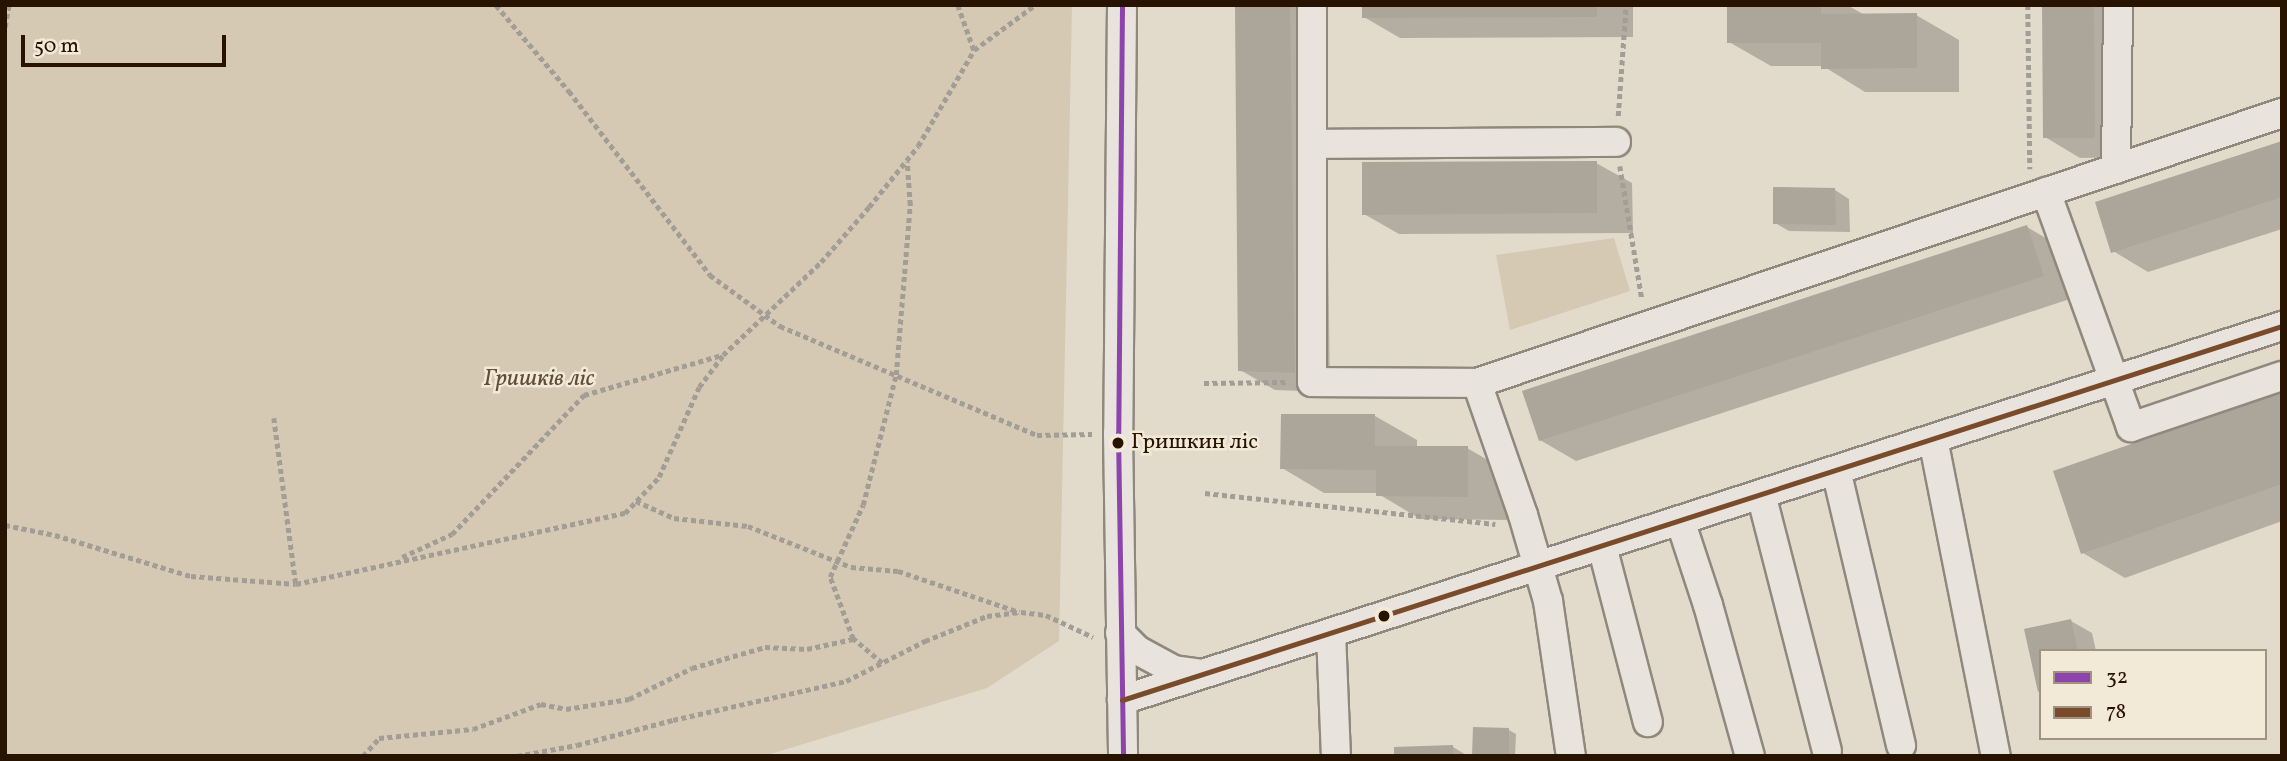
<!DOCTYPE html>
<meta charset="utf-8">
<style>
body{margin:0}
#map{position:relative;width:2287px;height:761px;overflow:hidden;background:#e2dacb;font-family:Vollkorn,serif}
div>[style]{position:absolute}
.green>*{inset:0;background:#d5c9b4}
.shadow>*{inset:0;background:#0003}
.building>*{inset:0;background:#aca59a}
.path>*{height:4.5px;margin-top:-2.25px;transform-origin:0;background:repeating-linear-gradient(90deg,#a29d95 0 5px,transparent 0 8.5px)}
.roads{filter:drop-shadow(2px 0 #8f887d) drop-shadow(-2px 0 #8f887d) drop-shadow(0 2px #8f887d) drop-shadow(0 -2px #8f887d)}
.minor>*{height:28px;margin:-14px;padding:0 14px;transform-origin:14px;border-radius:14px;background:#e8e4dd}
.bus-1>*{height:5px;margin:-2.5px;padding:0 2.5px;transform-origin:2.5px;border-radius:2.5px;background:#8e44ad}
.bus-2>*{height:5px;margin:-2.5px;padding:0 2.5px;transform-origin:2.5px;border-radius:2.5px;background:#7a4b2a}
.dots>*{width:19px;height:19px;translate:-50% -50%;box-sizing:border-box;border:4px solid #f2e9d7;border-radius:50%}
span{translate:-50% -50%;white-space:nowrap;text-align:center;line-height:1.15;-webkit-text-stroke:5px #f2e9d7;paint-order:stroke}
.bus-label{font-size:22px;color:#271300}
.left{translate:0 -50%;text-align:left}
.park-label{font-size:24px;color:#604e38;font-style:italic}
.frame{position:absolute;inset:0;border:7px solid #271300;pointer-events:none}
.legend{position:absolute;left:2039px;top:649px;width:228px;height:91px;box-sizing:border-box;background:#f2e9d7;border:2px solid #a19381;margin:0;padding:9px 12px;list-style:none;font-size:21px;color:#271300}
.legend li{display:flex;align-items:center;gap:14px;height:35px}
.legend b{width:35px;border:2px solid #a19381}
.scale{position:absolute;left:21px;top:35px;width:205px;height:32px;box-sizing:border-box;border:4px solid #271300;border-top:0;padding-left:9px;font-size:21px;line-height:24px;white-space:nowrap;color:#271300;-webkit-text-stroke:5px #f2e9d7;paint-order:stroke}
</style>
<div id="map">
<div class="green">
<div style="clip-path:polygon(5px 5px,1072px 5px,1059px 641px,987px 688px,764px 756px,5px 756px)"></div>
<div style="clip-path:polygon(1614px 238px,1630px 291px,1510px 330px,1496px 255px)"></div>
</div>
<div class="shadow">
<div style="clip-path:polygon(1237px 5px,1311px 5px,1325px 14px,1330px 392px,1275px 390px,1240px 370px)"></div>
<div style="clip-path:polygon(1364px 5px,1633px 5px,1633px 37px,1400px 38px,1364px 17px)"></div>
<div style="clip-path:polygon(1729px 5px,1847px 5px,1863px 14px,1916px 15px,1959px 40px,1959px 92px,1865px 92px,1823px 66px,1771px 66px,1729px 42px)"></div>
<div style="clip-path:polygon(2045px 5px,2129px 5px,2130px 157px,2080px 158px,2045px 137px)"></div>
<div style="clip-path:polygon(2282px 143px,2282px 229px,2148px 272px,2113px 251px)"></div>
<div style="clip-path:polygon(1596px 163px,1632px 183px,1633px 233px,1399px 234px,1364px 214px)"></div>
<div style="clip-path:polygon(1835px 190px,1849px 199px,1850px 232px,1789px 231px,1775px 223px)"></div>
<div style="clip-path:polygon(2027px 227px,2063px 248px,2079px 296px,1576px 461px,1540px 440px)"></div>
<div style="clip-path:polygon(2282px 394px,2282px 521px,2125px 578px,2083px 553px)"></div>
<div style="clip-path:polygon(1375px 416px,1417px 440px,1417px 448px,1467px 448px,1510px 473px,1510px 520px,1420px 519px,1377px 493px,1324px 493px,1282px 468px)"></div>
<div style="clip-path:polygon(2071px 621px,2092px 633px,2096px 651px,2040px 651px,2040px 691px,2026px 631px)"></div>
<div style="clip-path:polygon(1509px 730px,1516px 734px,1515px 756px,1474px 756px)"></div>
<div style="clip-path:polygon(1453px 747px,1468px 756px,1396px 756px)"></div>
</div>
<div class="building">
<div style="clip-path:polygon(1235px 5px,1290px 5px,1295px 373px,1238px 371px)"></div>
<div style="clip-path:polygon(1362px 5px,1597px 5px,1597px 17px,1362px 18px)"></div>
<div style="clip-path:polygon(1727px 5px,1821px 5px,1821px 14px,1917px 13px,1917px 68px,1821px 69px,1821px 43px,1727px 43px)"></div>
<div style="clip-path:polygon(2042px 5px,2094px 5px,2095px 138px,2043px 138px)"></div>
<div style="clip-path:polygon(2282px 141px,2282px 197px,2111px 253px,2095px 202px)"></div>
<div style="clip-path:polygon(1597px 161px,1597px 213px,1362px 215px,1362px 162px)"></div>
<div style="clip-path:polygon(1773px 187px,1835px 188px,1836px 225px,1773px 224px)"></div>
<div style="clip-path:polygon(2027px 225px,2044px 276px,1539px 441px,1522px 391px)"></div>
<div style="clip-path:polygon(2282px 392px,2282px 484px,2081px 554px,2053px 471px)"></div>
<div style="clip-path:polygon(1281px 414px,1375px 414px,1375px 446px,1468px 446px,1468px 497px,1376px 496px,1376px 470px,1280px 469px)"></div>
<div style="clip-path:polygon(2071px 619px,2078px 651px,2040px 651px,2040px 691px,2038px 692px,2024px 629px)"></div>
<div style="clip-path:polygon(1473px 727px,1509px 728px,1509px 756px,1472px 756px)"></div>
<div style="clip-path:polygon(1453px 745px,1453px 756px,1394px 756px,1394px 747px)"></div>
</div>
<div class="path">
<div style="left:496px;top:5px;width:113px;rotate:49.7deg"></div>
<div style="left:569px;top:91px;width:232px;rotate:52.5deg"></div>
<div style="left:710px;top:275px;width:87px;rotate:36.1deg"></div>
<div style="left:780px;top:326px;width:279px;rotate:23deg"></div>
<div style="left:1037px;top:435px;width:55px;rotate:-1deg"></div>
<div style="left:958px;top:5px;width:48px;rotate:70.4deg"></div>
<div style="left:2028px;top:5px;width:164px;rotate:89.3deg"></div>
<div style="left:5px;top:27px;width:22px;rotate:-80deg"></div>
<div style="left:1618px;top:116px;width:111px;rotate:-85.9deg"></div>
<div style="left:1620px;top:166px;width:135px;rotate:80.6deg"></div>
<div style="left:1204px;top:383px;width:82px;rotate:-0.7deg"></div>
<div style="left:274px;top:418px;width:167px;rotate:82.5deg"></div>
<div style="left:1205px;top:493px;width:292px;rotate:6.1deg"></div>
<div style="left:636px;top:501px;width:42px;rotate:24.1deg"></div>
<div style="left:674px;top:518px;width:74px;rotate:6.2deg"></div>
<div style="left:748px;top:526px;width:111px;rotate:21.7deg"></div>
<div style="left:851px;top:567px;width:47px;rotate:4.9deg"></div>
<div style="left:898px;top:571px;width:128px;rotate:18.7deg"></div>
<div style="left:5px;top:525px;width:51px;rotate:11.3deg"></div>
<div style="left:55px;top:535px;width:142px;rotate:16.8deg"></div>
<div style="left:191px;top:576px;width:105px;rotate:4.4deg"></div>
<div style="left:296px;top:584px;width:337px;rotate:-12.2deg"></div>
<div style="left:625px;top:513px;width:50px;rotate:-46.6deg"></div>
<div style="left:659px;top:477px;width:98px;rotate:-66deg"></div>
<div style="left:699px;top:387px;width:40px;rotate:-53deg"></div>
<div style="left:723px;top:355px;width:135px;rotate:-43.5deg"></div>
<div style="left:821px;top:262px;width:73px;rotate:-48.9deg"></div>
<div style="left:869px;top:207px;width:78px;rotate:-51.2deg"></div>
<div style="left:918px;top:146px;width:111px;rotate:-59.7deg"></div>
<div style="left:974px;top:50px;width:76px;rotate:-36.4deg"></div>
<div style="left:402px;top:557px;width:55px;rotate:-24.7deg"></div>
<div style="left:452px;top:534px;width:192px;rotate:-46.5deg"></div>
<div style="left:584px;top:395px;width:144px;rotate:-16.2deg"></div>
<div style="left:882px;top:663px;width:38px;rotate:-140deg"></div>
<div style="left:853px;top:639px;width:66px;rotate:-110.4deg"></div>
<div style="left:830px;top:577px;width:79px;rotate:-65.4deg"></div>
<div style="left:863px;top:505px;width:134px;rotate:-75.8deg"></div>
<div style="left:896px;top:375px;width:171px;rotate:-85.3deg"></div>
<div style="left:910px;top:205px;width:43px;rotate:-94deg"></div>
<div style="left:363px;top:756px;width:24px;rotate:-48deg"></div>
<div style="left:379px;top:738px;width:94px;rotate:-5.5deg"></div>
<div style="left:473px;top:729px;width:72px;rotate:-20.2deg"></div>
<div style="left:541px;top:704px;width:25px;rotate:11deg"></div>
<div style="left:566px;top:709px;width:64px;rotate:-9deg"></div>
<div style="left:629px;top:699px;width:70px;rotate:-26.2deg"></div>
<div style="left:692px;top:668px;width:76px;rotate:-16deg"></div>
<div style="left:765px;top:647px;width:42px;rotate:2.7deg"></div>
<div style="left:807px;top:649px;width:47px;rotate:-12.3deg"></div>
<div style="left:517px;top:756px;width:61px;rotate:-10.4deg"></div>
<div style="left:577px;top:745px;width:99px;rotate:-14.6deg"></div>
<div style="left:673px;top:720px;width:177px;rotate:-12.7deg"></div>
<div style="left:846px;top:681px;width:89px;rotate:-26.9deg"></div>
<div style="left:925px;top:641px;width:67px;rotate:-22deg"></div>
<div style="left:987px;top:616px;width:34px;rotate:-7deg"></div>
<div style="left:1021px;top:612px;width:25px;rotate:7deg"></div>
<div style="left:1046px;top:615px;width:52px;rotate:25.1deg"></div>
</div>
<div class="roads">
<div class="minor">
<div style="left:1122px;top:5px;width:428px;rotate:90.5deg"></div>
<div style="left:1118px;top:433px;width:323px;rotate:89.1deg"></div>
<div style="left:1312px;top:5px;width:139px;rotate:90deg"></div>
<div style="left:1312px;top:144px;width:304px;rotate:-0.4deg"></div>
<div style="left:1312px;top:144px;width:238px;rotate:90deg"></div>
<div style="left:1312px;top:382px;width:165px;rotate:0.3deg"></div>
<div style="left:1477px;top:383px;width:140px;rotate:70.8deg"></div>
<div style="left:1523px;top:515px;width:90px;rotate:73.8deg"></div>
<div style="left:1548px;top:601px;width:157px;rotate:81.6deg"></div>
<div style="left:2116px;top:169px;width:164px;rotate:-89.3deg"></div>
<div style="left:2046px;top:192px;width:250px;rotate:70.1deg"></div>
<div style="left:2131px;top:427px;width:159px;rotate:-18.7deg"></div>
<div style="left:1477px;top:383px;width:849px;rotate:-18.54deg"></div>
<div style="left:1933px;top:439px;width:323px;rotate:78.8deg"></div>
<div style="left:1836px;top:470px;width:283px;rotate:76.7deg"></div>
<div style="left:1761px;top:494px;width:265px;rotate:75.6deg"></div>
<div style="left:1680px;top:520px;width:89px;rotate:71.8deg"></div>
<div style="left:1708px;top:605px;width:157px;rotate:74.5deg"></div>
<div style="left:1602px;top:546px;width:182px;rotate:75.4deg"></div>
<div style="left:1120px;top:633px;width:24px;rotate:45deg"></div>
<div style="left:1137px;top:650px;width:42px;rotate:28.4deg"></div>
<div style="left:1174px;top:670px;width:28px;rotate:8deg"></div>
<div style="left:1331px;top:633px;width:123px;rotate:87.7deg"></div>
<div style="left:1122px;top:700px;width:1219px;rotate:-17.87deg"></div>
</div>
</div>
<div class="bus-1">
<div style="left:1122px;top:5px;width:428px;rotate:90.5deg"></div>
<div style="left:1118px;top:433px;width:323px;rotate:89.1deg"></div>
</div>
<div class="bus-2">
<div style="left:1122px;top:700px;width:1219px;rotate:-17.87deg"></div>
</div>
<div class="dots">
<div style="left:1118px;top:443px;background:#271300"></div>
<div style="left:1384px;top:616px;background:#271300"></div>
</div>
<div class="bus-label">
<span class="left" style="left:1131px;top:443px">Гришкин ліс</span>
</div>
<div class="park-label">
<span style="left:539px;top:380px">Гришків ліс</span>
</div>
<div class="frame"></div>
<ul class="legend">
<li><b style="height:9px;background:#8e44ad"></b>32</li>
<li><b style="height:9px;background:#7a4b2a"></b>78</li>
</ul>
<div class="scale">50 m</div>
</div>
